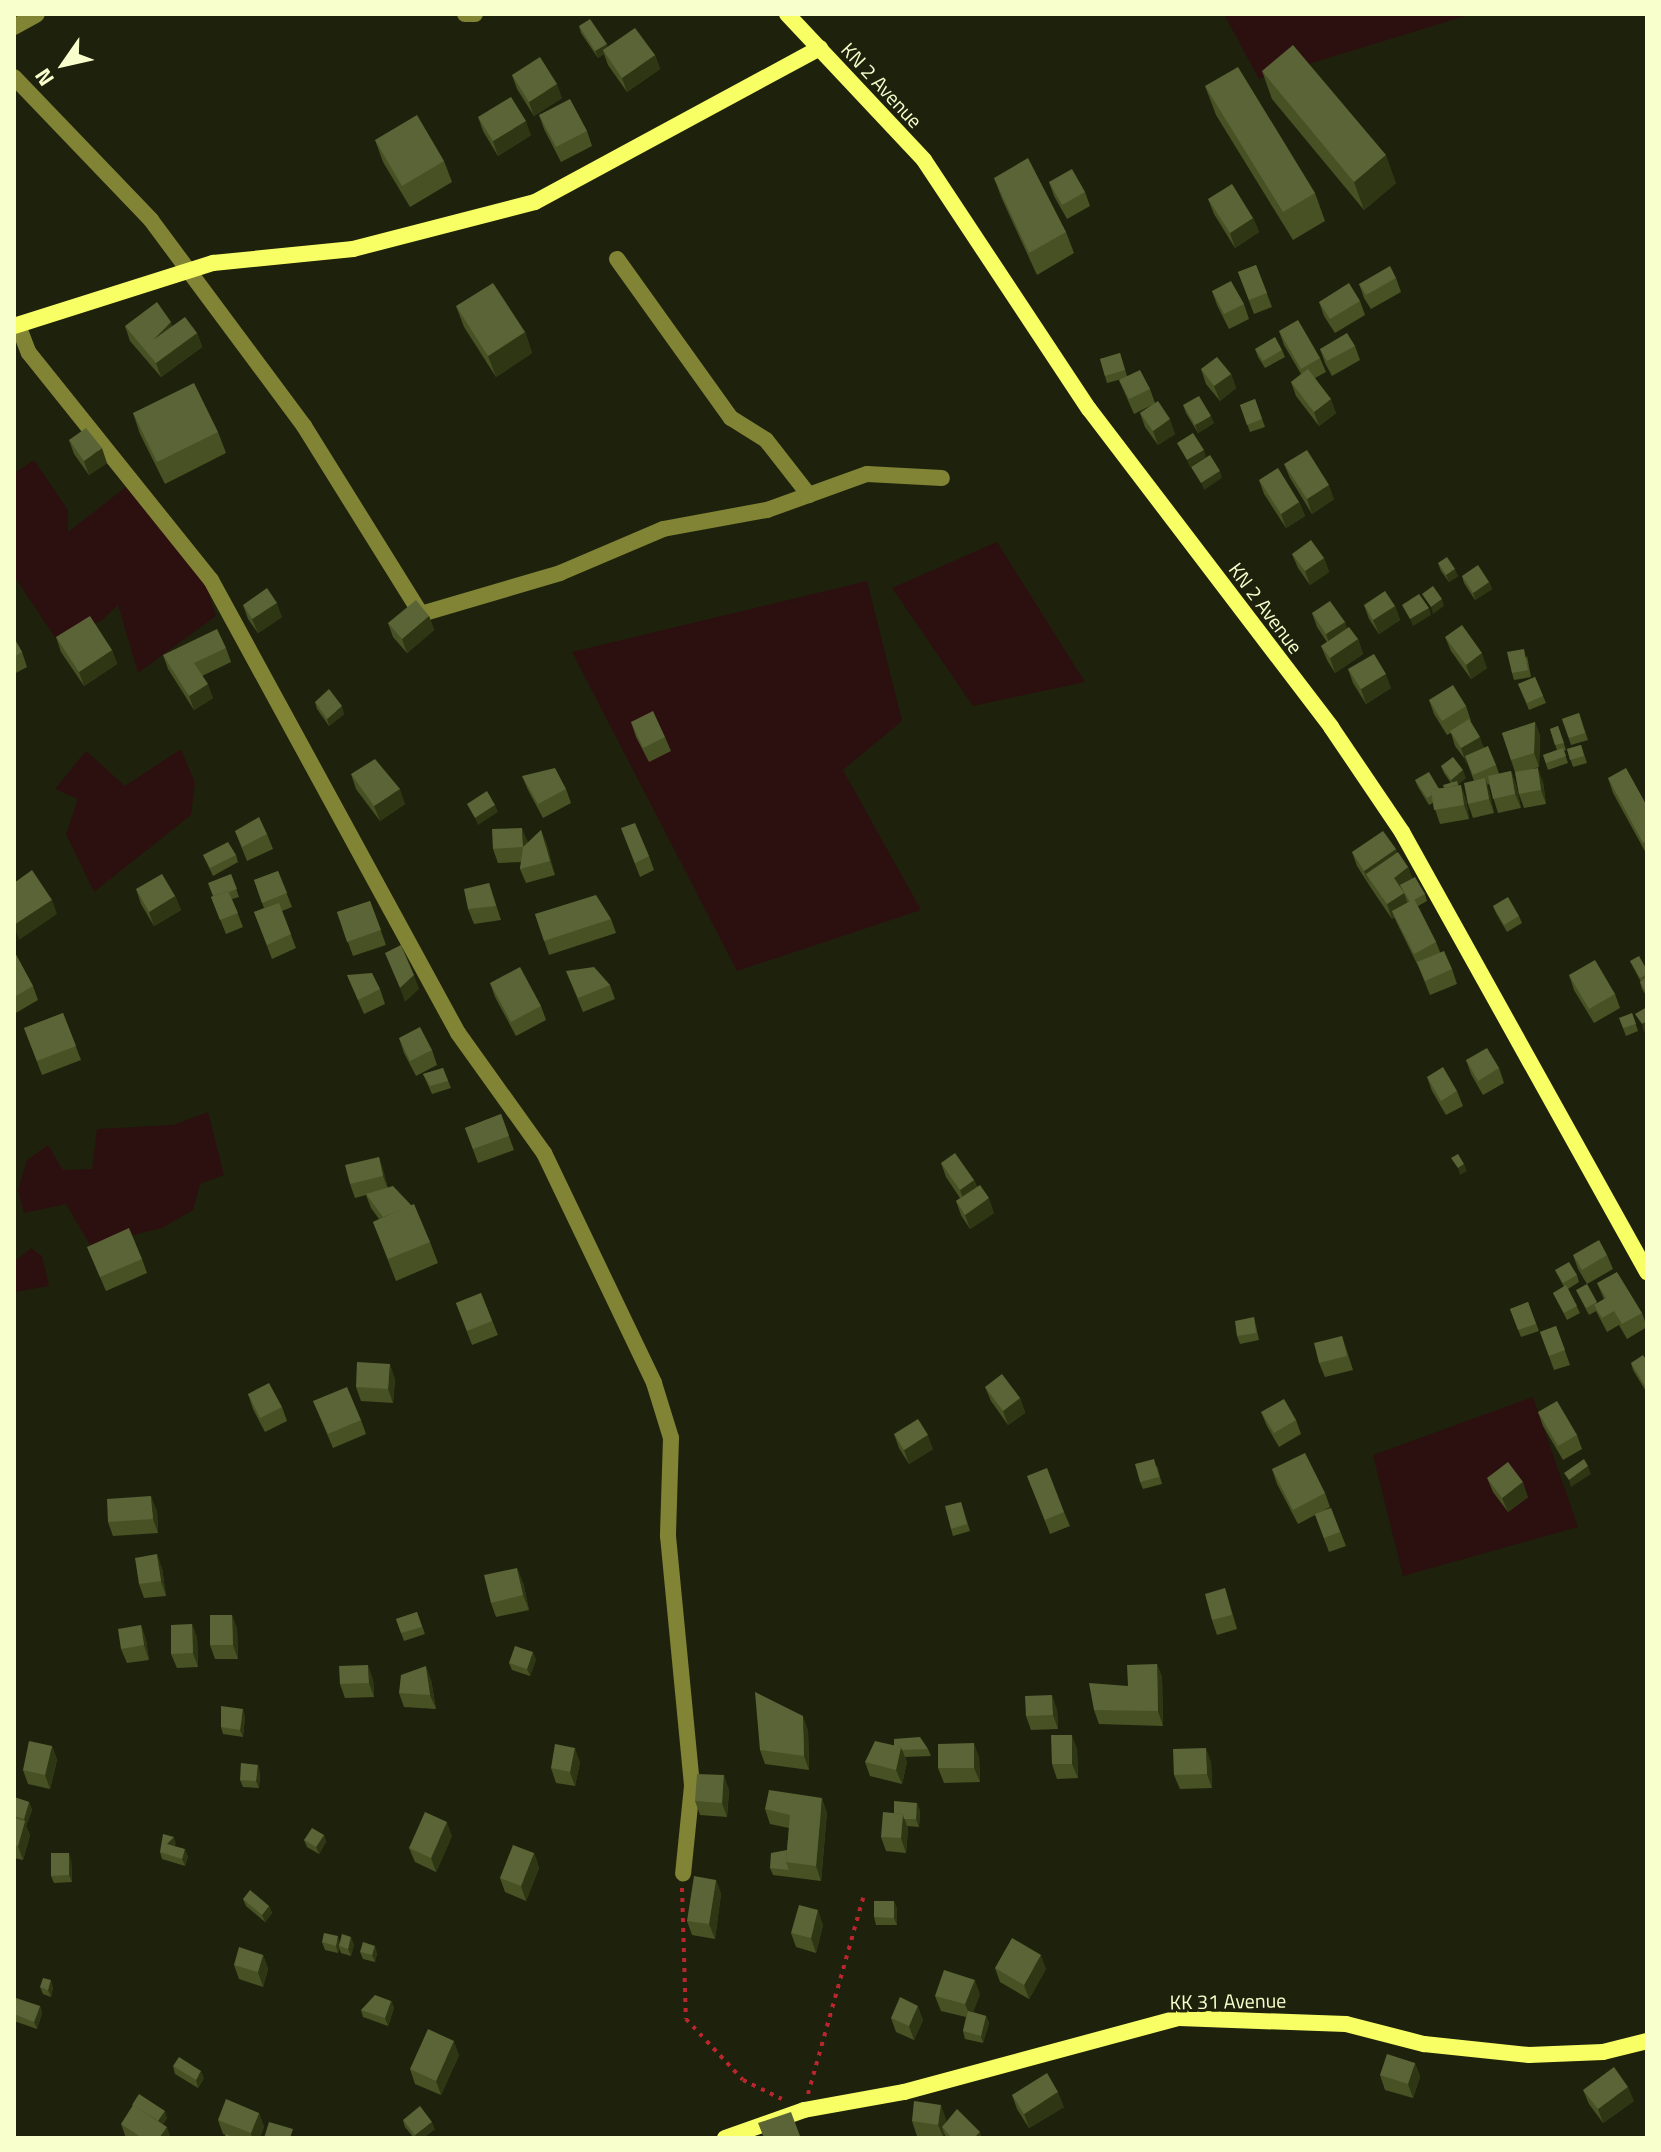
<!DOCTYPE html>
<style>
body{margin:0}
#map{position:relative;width:1661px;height:2152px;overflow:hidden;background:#1e220c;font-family:"Titillium Web",sans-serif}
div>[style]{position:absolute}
.green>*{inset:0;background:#2c0f0f}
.path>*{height:4px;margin-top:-2px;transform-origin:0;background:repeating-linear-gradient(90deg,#ba262d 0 4px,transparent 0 10px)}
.street>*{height:16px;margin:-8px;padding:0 8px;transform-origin:8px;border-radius:8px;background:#808434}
.secondary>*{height:16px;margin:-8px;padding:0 8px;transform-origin:8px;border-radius:8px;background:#f8ff64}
.wall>*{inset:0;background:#475124}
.shaded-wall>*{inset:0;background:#2f3613}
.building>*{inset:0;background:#5a6436}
span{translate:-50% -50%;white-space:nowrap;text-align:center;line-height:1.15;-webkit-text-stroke:6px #1e220c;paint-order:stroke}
.street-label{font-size:20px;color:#f8ffcd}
.frame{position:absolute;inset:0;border:16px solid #f8ffcd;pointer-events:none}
.north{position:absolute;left:24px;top:24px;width:80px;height:80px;-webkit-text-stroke:6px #1e220c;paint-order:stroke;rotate:236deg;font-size:22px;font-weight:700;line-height:32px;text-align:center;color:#f8ffcd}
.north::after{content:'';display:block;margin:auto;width:28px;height:36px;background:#f8ffcd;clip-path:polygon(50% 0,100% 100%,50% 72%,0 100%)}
</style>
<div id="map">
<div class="green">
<div style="clip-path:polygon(1224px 14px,1472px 14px,1259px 79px)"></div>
<div style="clip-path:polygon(34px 460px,68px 510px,68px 532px,131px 483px,205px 581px,216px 616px,138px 673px,118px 605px,101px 621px,56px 639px,14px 576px,14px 473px)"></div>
<div style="clip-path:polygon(997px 542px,1085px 682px,973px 706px,892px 588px)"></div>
<div style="clip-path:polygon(867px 581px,902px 721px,843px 770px,921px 910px,737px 971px,572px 652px)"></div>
<div style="clip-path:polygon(181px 749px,195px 783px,191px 815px,94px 892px,66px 834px,78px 799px,55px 789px,86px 751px,125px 786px)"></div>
<div style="clip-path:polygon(208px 1112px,224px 1175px,200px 1184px,193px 1210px,162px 1228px,90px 1245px,66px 1204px,24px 1213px,18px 1190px,27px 1160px,48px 1145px,63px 1170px,92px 1169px,97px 1129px,173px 1125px)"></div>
<div style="clip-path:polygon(31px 1248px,42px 1256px,49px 1286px,14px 1292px,14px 1262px)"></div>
<div style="clip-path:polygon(1533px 1397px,1578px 1527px,1403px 1576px,1373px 1455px)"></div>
</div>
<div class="path">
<div style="left:682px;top:1888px;width:131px;rotate:88.3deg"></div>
<div style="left:686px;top:2019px;width:83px;rotate:46.9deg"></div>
<div style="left:743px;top:2080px;width:43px;rotate:26deg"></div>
<div style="left:808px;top:2094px;width:204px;rotate:-74.3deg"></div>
</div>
<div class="street">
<div style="left:465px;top:14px;width:10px"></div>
<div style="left:14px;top:27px;width:26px;rotate:-29deg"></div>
<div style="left:14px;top:77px;width:198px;rotate:46.2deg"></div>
<div style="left:151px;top:220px;width:257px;rotate:53.4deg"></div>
<div style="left:304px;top:426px;width:221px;rotate:58.1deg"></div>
<div style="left:421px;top:614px;width:145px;rotate:-16.4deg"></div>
<div style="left:560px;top:573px;width:112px;rotate:-23.1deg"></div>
<div style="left:663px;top:529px;width:106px;rotate:-10.4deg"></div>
<div style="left:767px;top:510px;width:106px;rotate:-19.8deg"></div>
<div style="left:867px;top:474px;width:75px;rotate:3.1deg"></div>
<div style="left:617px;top:259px;width:196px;rotate:54.4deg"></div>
<div style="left:731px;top:418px;width:41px;rotate:32.2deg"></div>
<div style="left:766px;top:440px;width:70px;rotate:52deg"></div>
<div style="left:18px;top:325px;width:30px;rotate:69deg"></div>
<div style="left:29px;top:353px;width:291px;rotate:51.3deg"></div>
<div style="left:211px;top:580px;width:516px;rotate:61.4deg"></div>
<div style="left:458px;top:1033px;width:148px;rotate:54.4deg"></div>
<div style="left:544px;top:1153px;width:255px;rotate:64.4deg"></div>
<div style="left:654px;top:1383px;width:58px;rotate:72.8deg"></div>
<div style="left:671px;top:1438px;width:98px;rotate:91.8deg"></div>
<div style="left:668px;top:1536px;width:251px;rotate:84.5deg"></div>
<div style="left:692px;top:1786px;width:88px;rotate:95.8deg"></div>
</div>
<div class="secondary">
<div style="left:787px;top:14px;width:200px;rotate:46.8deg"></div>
<div style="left:924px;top:160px;width:299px;rotate:56.5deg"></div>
<div style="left:1089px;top:409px;width:400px;rotate:52.7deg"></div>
<div style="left:1331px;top:727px;width:127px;rotate:55.9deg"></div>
<div style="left:1402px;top:832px;width:504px;rotate:60.89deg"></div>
<div style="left:14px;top:326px;width:209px;rotate:-17.6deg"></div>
<div style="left:213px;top:263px;width:141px;rotate:-5.7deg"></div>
<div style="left:353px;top:249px;width:188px;rotate:-14.5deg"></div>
<div style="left:535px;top:202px;width:324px;rotate:-28.4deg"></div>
<div style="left:725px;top:2138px;width:84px;rotate:-19.5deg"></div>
<div style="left:804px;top:2110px;width:102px;rotate:-10.2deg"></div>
<div style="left:904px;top:2092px;width:285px;rotate:-15.1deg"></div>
<div style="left:1179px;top:2018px;width:167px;rotate:2.1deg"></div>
<div style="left:1346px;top:2024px;width:81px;rotate:14.4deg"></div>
<div style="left:1424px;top:2044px;width:106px;rotate:6deg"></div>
<div style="left:1529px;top:2055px;width:74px;rotate:-2.3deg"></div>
<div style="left:1603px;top:2052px;width:45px;rotate:-14deg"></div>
</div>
<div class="wall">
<div style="clip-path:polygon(579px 26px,608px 47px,655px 55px,660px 69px,627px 92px,608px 65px,604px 54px,598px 58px,581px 33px)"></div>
<div style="clip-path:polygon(1262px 71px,1396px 183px,1364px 210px,1272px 99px)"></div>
<div style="clip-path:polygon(512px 75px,562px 98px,534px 116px,517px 89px)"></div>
<div style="clip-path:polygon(1205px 86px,1315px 193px,1325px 221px,1293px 240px,1216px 115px)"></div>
<div style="clip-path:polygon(539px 115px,587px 131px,592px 146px,561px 162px,544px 129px)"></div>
<div style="clip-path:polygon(478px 117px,531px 135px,498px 156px,483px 131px)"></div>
<div style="clip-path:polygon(375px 140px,444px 161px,452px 182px,410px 207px,383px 162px)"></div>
<div style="clip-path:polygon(994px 178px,1066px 232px,1074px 253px,1037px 275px,1002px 199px)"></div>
<div style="clip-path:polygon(1049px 182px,1085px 192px,1090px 206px,1067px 219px,1054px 196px)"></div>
<div style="clip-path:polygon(1208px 199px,1253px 218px,1259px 232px,1235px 248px,1214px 214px)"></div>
<div style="clip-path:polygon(1256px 265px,1272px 307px,1254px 314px,1238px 272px)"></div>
<div style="clip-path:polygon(1396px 278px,1401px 292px,1371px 309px,1364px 298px,1359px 284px)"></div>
<div style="clip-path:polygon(1212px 291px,1244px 304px,1249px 319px,1229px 329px,1217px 305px)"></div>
<div style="clip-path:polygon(1360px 301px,1365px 315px,1335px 333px,1324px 316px,1319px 302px)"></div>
<div style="clip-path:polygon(456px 306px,525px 332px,532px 353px,496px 377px,464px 327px)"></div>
<div style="clip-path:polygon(125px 326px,172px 326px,197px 333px,202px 347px,161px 377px,130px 341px)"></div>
<div style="clip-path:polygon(1279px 331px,1320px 358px,1326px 372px,1315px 378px,1336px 413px,1319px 426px,1296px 396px,1291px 382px,1301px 374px,1284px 345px)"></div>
<div style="clip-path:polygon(1355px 346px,1360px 360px,1332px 376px,1325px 363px,1320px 349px)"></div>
<div style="clip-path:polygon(1255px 349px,1282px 350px,1285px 357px,1265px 368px,1258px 357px)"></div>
<div style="clip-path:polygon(1120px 353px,1127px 376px,1150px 389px,1155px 403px,1175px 434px,1158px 445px,1145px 427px,1140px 413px,1152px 405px,1134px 414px,1119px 380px,1122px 379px,1107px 383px,1100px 359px)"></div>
<div style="clip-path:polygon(1201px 369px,1231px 374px,1236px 388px,1220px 401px,1206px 384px)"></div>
<div style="clip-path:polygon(1255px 399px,1265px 427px,1250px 432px,1240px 405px)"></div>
<div style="clip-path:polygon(1183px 405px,1214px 423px,1198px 433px,1186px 413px)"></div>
<div style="clip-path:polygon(133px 413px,218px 432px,226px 453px,165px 484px,140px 434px)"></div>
<div style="clip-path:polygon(69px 440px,107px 463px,89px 475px,74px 454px)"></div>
<div style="clip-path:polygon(1284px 464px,1334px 499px,1312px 514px,1290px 478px)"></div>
<div style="clip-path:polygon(1259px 480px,1299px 502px,1305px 516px,1286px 528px,1264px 494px)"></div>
<div style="clip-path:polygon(1292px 554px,1324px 558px,1329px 572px,1310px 585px,1298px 568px)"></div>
<div style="clip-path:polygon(1438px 563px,1458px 576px,1449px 582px,1441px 571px)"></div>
<div style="clip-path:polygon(1462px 576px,1489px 582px,1492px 589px,1475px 600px,1464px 583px)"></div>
<div style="clip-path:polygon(243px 605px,282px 617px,258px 633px,248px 619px)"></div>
<div style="clip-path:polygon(1364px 605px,1395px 606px,1400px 620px,1379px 634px,1369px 619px)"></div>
<div style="clip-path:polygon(1312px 613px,1345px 622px,1347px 629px,1358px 639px,1363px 654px,1335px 673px,1327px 660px,1321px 646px,1327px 642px,1317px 627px)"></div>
<div style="clip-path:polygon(429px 616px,434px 630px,407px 653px,393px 637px,388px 623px)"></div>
<div style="clip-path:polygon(56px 637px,112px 650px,117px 664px,84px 686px,61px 652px)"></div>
<div style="clip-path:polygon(1445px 637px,1487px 668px,1471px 679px,1451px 651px)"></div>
<div style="clip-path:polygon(14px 638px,22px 652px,27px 667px,14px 674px)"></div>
<div style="clip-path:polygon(226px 648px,231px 662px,202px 676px,213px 698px,194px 710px,168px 669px,163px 655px)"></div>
<div style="clip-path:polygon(1527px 656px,1531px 677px,1514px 680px,1512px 673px)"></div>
<div style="clip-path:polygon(1348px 669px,1391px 688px,1366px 704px,1353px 683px)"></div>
<div style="clip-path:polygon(1535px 677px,1546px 703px,1529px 710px,1518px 684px)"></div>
<div style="clip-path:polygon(1429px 700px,1466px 706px,1471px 721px,1470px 721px,1484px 748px,1496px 765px,1499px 774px,1511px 771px,1516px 785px,1521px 808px,1498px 813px,1489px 784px,1487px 785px,1494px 813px,1473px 818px,1468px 804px,1474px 781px,1467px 762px,1455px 746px,1451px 733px,1447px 735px,1434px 714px)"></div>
<div style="clip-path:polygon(315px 702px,344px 714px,329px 726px,317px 709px)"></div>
<div style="clip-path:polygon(1579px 713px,1588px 740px,1571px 745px,1562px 719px)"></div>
<div style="clip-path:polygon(631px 722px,665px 737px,671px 751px,649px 762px,636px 737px)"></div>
<div style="clip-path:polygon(1535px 722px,1540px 736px,1539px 767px,1533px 769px,1543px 782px,1546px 804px,1524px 808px,1519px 794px,1515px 772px,1502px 733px)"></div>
<div style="clip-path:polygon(1558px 726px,1566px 750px,1564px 751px,1568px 763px,1548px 770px,1543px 755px,1557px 750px,1550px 729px)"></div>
<div style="clip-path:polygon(1581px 745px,1587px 763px,1573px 767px,1567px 749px)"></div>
<div style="clip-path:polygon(1441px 766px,1466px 778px,1458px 784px,1466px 799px,1469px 819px,1440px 824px,1433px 803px,1429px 805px,1418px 787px,1415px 780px,1439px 788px,1444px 788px,1451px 783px,1444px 773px)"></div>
<div style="clip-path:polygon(351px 774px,405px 804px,380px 821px,356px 789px)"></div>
<div style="clip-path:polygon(522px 776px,566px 789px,571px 803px,543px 818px,528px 790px)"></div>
<div style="clip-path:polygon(1608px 778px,1647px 806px,1647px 855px,1613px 793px)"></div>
<div style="clip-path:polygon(621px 828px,649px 856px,654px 870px,640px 877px)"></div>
<div style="clip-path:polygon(541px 830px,555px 875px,526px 883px,520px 869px,521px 862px,498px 863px,493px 849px,528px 843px)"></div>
<div style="clip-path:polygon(235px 831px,267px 834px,273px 849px,247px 861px)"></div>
<div style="clip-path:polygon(1396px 849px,1397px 853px,1408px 867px,1412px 878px,1425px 894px,1427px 901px,1418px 906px,1436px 942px,1440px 952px,1452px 969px,1457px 984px,1430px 995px,1419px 968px,1394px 917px,1392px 919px,1371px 888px,1357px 866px,1352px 852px)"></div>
<div style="clip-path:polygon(203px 855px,236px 855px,238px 862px,213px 876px)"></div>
<div style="clip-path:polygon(278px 871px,292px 907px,282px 911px,296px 948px,272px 959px,254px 912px,264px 908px,254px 880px)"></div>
<div style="clip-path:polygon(231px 874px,239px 897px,232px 899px,243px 927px,226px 934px,211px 897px,213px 896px)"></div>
<div style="clip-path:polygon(489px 883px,501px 920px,474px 924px,468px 909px)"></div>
<div style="clip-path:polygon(136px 889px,175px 896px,181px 910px,154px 926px,141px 904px)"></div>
<div style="clip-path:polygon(370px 901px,386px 945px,353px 956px,337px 912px)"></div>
<div style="clip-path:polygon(1493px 906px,1519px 916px,1522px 923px,1507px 932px,1496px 913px)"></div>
<div style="clip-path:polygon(535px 914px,611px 919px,616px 933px,549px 955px)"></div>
<div style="clip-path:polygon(14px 951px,33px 986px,38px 1000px,14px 1014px)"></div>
<div style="clip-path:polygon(1630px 961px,1647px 970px,1647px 997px,1642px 989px,1640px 982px,1641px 982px)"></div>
<div style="clip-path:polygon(566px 971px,610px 985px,615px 999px,583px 1012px)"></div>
<div style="clip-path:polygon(347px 975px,380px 989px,385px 1004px,364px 1014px)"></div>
<div style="clip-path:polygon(1569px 975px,1615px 994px,1620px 1008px,1594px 1023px,1574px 990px)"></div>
<div style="clip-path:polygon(490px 983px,541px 1006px,546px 1020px,516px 1036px,495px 997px)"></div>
<div style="clip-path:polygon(63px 1013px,81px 1060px,42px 1075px,24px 1028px)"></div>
<div style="clip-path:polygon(1632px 1013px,1638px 1031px,1626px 1036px,1623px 1028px)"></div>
<div style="clip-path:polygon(399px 1038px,432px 1050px,437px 1065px,416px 1076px,404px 1053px)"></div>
<div style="clip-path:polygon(1466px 1060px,1499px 1068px,1504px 1083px,1483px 1095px,1471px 1074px)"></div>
<div style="clip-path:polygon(443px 1068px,451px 1088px,432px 1094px,423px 1074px)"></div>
<div style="clip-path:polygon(1427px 1077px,1457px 1091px,1463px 1106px,1446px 1115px,1432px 1091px)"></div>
<div style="clip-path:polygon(501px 1114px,514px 1150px,478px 1163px,465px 1128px)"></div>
<div style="clip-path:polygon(379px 1157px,388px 1188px,430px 1242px,438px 1263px,396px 1281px,373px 1222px,379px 1219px,371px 1208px,366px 1195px,355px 1198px,350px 1184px)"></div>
<div style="clip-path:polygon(941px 1163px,974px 1180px,977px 1187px,994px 1213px,970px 1229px,961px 1215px,956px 1201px,960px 1198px,946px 1177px)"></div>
<div style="clip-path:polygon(87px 1247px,142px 1259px,147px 1273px,106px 1291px)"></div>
<div style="clip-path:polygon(1573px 1255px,1607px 1255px,1613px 1269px,1587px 1284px,1578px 1269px)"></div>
<div style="clip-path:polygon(1555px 1270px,1577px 1275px,1579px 1282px,1568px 1289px,1580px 1313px,1567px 1320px,1553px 1293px,1564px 1287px)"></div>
<div style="clip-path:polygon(1597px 1283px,1642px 1313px,1647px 1327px,1627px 1339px,1619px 1325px,1607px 1332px,1596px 1311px,1589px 1315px,1576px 1290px,1597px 1303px,1604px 1299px)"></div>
<div style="clip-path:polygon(481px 1293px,498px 1335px,472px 1345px,456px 1303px)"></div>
<div style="clip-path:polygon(1528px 1302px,1539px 1331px,1521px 1337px,1510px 1309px)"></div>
<div style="clip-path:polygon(1254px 1317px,1259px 1340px,1240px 1344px,1237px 1336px)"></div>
<div style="clip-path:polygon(1556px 1326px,1570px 1365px,1554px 1370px,1540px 1332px)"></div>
<div style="clip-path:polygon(1342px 1336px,1353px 1370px,1325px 1377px,1319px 1363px)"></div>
<div style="clip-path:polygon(1647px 1361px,1647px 1393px,1633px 1370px,1631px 1363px)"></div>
<div style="clip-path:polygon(395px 1379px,393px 1403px,361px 1401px,356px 1387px)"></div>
<div style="clip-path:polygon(985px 1387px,1020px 1398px,1025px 1413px,1008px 1425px,991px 1401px)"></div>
<div style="clip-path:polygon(248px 1394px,282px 1407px,287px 1421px,265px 1432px,253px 1409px)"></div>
<div style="clip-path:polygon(313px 1401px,361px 1420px,366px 1434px,333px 1448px)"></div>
<div style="clip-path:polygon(1261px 1412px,1296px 1420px,1301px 1434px,1279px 1447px,1267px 1426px)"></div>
<div style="clip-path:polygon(1538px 1412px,1577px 1435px,1582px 1449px,1563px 1460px,1543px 1426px)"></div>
<div style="clip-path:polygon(894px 1434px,933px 1449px,909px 1464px,899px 1448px)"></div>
<div style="clip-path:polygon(1157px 1466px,1162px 1484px,1143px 1489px,1140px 1482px)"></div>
<div style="clip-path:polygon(1272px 1469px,1325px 1493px,1330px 1507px,1324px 1510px,1331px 1508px,1346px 1546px,1329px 1552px,1315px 1515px,1298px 1524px,1277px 1484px)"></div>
<div style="clip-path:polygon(1027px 1476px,1064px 1512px,1070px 1526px,1050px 1534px)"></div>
<div style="clip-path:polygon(1487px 1478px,1528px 1497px,1508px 1512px,1493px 1492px)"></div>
<div style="clip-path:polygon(961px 1502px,970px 1531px,953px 1536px,951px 1529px)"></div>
<div style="clip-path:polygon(157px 1511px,158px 1533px,113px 1536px,108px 1522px)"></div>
<div style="clip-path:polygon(162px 1568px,166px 1596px,144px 1598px,139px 1584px)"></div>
<div style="clip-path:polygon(523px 1582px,529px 1610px,496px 1617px,491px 1603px)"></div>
<div style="clip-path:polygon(1225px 1588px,1237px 1629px,1217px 1635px,1212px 1620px)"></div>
<div style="clip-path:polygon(417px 1612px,425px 1634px,404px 1641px,396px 1619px)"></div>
<div style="clip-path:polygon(232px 1615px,237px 1629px,238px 1659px,215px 1659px,210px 1645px)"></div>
<div style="clip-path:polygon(192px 1624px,197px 1638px,198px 1667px,177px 1668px,171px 1654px)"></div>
<div style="clip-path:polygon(141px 1625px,146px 1640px,149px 1660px,127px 1663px,121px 1649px)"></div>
<div style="clip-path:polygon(536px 1659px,530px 1676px,512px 1670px,509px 1663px)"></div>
<div style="clip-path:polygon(1157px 1664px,1162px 1678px,1163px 1726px,1099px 1724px,1094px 1710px,1128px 1686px)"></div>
<div style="clip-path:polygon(373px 1679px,374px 1697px,345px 1698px,340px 1684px)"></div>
<div style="clip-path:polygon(431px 1680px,436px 1709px,404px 1707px,399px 1693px)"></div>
<div style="clip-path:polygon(1057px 1709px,1058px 1729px,1031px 1730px,1026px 1716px)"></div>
<div style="clip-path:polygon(245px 1716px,243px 1737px,223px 1734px,221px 1727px)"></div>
<div style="clip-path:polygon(808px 1730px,809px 1770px,765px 1764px,760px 1750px)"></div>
<div style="clip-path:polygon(52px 1746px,57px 1760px,50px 1789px,28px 1784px,23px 1770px)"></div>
<div style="clip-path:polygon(894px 1746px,928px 1749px,931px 1756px,905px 1757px,907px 1762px,902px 1784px,870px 1776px,865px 1762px)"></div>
<div style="clip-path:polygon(1077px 1749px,1078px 1778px,1057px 1779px,1052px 1764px)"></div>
<div style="clip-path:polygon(979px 1757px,980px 1782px,944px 1783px,938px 1768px)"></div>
<div style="clip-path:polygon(580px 1762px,575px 1786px,556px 1783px,551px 1768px)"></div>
<div style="clip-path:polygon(1211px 1762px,1212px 1788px,1180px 1789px,1174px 1775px)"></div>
<div style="clip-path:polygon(260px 1772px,259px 1788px,243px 1787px,240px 1780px)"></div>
<div style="clip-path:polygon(729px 1790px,727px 1817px,700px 1815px,695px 1801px)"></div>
<div style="clip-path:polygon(14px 1797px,29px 1802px,32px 1810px,26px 1826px,30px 1835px,23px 1860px,14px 1858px)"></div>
<div style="clip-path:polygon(765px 1809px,827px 1812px,821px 1881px,773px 1875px,770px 1868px,787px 1850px,789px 1828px,770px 1824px)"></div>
<div style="clip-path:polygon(920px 1810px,919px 1827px,907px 1826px,908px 1829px,906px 1853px,886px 1851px,881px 1837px,894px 1813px)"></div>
<div style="clip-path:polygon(324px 1835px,326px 1842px,319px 1854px,307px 1847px,304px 1840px)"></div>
<div style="clip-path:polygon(452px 1836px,436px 1872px,415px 1862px,409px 1848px)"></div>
<div style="clip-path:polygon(176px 1844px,174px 1846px,188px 1856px,185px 1866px,162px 1859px,160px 1852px)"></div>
<div style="clip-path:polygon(534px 1853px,539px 1868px,526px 1901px,505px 1892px,500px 1878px)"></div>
<div style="clip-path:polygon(71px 1860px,72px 1882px,54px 1883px,51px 1876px)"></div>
<div style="clip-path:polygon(716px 1880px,721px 1894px,715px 1939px,692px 1935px,687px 1921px)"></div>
<div style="clip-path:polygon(243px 1899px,269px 1906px,272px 1913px,265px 1922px,246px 1906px)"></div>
<div style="clip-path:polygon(897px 1908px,897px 1925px,876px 1925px,874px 1917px)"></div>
<div style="clip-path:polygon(823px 1925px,816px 1953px,796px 1947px,791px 1933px)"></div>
<div style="clip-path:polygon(322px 1942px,340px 1942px,354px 1944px,351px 1956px,341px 1953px,339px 1948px,338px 1953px,325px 1950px)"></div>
<div style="clip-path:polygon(360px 1952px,377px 1953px,375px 1962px,363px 1959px)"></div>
<div style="clip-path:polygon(263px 1955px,268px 1969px,263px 1987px,239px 1979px,234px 1965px)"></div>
<div style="clip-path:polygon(995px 1968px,1046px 1969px,1029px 1999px,1000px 1982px)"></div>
<div style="clip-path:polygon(40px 1987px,53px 1987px,51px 1997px,43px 1994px)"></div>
<div style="clip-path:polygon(980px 1994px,973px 2012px,986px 2016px,989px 2023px,983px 2043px,965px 2039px,963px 2031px,966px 2017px,941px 2011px,935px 1996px)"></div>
<div style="clip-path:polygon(391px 2001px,394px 2008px,388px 2026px,363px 2017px,361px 2010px)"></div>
<div style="clip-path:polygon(14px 2004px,40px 2006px,42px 2013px,37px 2029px,14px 2021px)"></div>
<div style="clip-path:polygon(891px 2018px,923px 2020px,914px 2040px,896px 2032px)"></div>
<div style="clip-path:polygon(459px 2055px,441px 2095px,415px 2084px,410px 2069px)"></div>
<div style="clip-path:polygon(1415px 2063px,1420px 2077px,1413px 2098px,1385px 2090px,1380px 2075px)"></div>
<div style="clip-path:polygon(173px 2066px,204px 2078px,198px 2088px,175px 2074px)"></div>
<div style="clip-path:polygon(1583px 2090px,1634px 2101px,1603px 2123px,1589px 2104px)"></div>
<div style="clip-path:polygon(1012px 2095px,1064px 2107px,1029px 2128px,1017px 2109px)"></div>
<div style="clip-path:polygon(259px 2113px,264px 2127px,260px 2138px,224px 2138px,226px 2135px,223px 2134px,218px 2120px)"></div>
<div style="clip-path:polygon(167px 2118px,163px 2124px,171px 2138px,126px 2138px,121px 2124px)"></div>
<div style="clip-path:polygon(946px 2119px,945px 2123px,982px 2138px,946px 2138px,944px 2133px,944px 2138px,917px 2136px,912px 2121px)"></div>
<div style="clip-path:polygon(403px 2120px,435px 2129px,423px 2138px,414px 2138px,405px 2127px)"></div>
</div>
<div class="shaded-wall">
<div style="clip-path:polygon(607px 44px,609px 51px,603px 50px,604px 54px,598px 58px,595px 51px)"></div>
<div style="clip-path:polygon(655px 55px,660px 69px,627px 92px,622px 78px)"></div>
<div style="clip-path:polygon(557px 84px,562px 98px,534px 116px,529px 102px)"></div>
<div style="clip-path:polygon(526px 121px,531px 135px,498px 156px,493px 141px)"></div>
<div style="clip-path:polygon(1386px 155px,1396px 183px,1364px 210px,1354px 182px)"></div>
<div style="clip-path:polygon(1253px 218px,1259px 232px,1235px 248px,1230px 233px)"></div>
<div style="clip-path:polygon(171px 322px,176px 336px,153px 340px)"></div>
<div style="clip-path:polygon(525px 332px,532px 353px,496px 377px,488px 356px)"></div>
<div style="clip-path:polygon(197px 333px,202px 347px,161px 377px,156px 363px)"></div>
<div style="clip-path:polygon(1231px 374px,1236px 388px,1220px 401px,1214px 386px)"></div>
<div style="clip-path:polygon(1331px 399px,1336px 413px,1319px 426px,1314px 412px)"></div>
<div style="clip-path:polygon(1211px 416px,1214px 423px,1198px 433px,1195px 425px)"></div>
<div style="clip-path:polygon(1170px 419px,1175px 434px,1158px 445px,1153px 431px)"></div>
<div style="clip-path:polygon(102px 448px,107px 463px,89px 475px,84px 461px)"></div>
<div style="clip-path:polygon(1204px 450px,1206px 457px,1190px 467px,1187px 460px)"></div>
<div style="clip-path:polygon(1220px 471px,1222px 478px,1204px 490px,1201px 483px)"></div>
<div style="clip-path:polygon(1329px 485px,1334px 499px,1312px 514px,1307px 499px)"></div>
<div style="clip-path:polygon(1299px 502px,1305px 516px,1286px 528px,1281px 514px)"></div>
<div style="clip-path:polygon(1324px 558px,1329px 572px,1310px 585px,1305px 571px)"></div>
<div style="clip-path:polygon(1455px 569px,1458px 576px,1449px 582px,1446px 575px)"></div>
<div style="clip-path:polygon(1489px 582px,1492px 589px,1475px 600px,1473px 593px)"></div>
<div style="clip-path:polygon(1442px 599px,1444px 606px,1433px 614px,1431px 607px)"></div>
<div style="clip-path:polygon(277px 603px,282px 617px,258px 633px,252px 619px)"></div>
<div style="clip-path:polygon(1395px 606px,1400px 620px,1379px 634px,1373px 620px)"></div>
<div style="clip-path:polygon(1429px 608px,1431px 615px,1413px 626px,1410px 619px)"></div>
<div style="clip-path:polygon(429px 616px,434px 630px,407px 653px,402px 639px)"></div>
<div style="clip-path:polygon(1345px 622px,1350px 636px,1331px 649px,1326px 634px)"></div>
<div style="clip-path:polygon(1358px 639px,1363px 654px,1335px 673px,1330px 658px)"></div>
<div style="clip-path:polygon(112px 650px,117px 664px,84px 686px,79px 672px)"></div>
<div style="clip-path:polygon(1482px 653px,1487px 668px,1471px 679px,1466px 665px)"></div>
<div style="clip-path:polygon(1386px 674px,1391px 688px,1366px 704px,1361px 689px)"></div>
<div style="clip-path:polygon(208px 684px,213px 698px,194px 710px,189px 696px)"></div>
<div style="clip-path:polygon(342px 706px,344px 714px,329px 726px,327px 719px)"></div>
<div style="clip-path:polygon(1535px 722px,1540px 736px,1539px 767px,1534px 753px)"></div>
<div style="clip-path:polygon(1480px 737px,1485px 751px,1466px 763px,1461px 748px)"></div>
<div style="clip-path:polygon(1538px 768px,1543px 782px,1546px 804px,1541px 790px)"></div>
<div style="clip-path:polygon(1463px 770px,1466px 778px,1454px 787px,1451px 780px)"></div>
<div style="clip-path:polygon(1511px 771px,1516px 785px,1521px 808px,1515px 794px)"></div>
<div style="clip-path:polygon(1485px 778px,1490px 793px,1494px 813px,1489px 799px)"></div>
<div style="clip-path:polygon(1461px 785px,1466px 799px,1469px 819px,1464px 805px)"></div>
<div style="clip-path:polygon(400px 789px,405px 804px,380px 821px,374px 806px)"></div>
<div style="clip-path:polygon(495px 805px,498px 812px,478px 825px,475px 818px)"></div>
<div style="clip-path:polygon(522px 828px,528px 842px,528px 862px,523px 847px)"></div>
<div style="clip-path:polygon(541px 830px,547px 844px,555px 875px,550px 861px)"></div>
<div style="clip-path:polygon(1396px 849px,1401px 864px,1366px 874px,1370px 885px,1364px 871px)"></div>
<div style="clip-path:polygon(1408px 867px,1414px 882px,1400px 885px,1402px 890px,1394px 878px)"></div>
<div style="clip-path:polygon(1404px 893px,1409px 907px,1392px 911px,1394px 917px,1392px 919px,1387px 904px)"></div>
<div style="clip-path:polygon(175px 896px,181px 910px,154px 926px,149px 912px)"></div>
<div style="clip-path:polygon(52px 900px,57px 914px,19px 940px,14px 925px)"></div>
<div style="clip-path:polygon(414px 975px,419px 989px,405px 1002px,400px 988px)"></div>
<div style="clip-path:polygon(1647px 1021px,1647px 1030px,1644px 1032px,1642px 1024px)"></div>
<div style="clip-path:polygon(379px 1157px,384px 1172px,388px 1190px,383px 1176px)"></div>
<div style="clip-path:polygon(1464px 1164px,1467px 1171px,1460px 1175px,1458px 1168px)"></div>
<div style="clip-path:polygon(974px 1180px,979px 1194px,965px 1204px,960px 1190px)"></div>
<div style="clip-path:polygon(989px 1198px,994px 1213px,970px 1229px,965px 1215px)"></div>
<div style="clip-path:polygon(390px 1364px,395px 1379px,393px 1403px,388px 1389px)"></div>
<div style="clip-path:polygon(1020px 1398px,1025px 1413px,1008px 1425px,1003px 1411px)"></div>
<div style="clip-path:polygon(928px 1435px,933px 1449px,909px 1464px,904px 1450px)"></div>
<div style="clip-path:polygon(1588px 1466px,1591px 1474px,1571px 1487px,1569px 1480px)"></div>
<div style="clip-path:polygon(1523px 1482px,1528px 1497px,1508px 1512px,1502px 1498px)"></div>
<div style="clip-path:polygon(151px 1496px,157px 1511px,158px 1533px,153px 1519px)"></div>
<div style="clip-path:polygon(157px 1554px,162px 1568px,166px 1596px,161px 1581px)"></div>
<div style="clip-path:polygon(517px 1568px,523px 1582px,529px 1610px,523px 1595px)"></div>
<div style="clip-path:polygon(232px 1615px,237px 1629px,238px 1659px,233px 1645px)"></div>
<div style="clip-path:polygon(192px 1624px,197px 1638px,198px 1667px,193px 1653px)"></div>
<div style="clip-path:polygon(141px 1625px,146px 1640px,149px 1660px,144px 1645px)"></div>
<div style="clip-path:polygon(533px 1652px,536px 1659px,530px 1676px,527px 1669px)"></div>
<div style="clip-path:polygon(1157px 1664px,1162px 1678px,1163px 1726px,1158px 1711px)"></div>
<div style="clip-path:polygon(368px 1665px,373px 1679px,374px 1697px,369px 1683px)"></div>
<div style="clip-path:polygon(426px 1666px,431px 1680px,436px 1709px,430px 1695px)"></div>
<div style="clip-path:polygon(1052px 1695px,1057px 1709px,1058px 1729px,1053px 1715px)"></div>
<div style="clip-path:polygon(243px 1709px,245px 1716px,243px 1737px,240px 1730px)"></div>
<div style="clip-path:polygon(803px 1716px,808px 1730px,809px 1770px,804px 1756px)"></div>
<div style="clip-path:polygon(1072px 1735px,1077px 1749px,1078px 1778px,1072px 1764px)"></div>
<div style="clip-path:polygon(974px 1743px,979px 1757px,980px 1782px,974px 1768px)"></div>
<div style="clip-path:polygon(52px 1746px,57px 1760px,50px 1789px,45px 1775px)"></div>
<div style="clip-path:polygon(901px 1747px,907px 1762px,902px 1784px,896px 1770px)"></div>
<div style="clip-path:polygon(575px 1748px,580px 1762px,575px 1786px,570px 1772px)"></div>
<div style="clip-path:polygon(1206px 1748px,1211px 1762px,1212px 1788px,1207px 1774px)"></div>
<div style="clip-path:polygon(258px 1765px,260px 1772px,259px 1788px,256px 1781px)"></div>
<div style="clip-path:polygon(724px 1775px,729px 1790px,727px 1817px,722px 1803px)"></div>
<div style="clip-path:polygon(822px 1798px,827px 1812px,821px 1881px,816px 1866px)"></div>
<div style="clip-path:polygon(29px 1802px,32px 1810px,26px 1826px,30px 1835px,23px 1860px,18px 1846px,25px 1821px,24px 1819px)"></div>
<div style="clip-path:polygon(917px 1803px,920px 1810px,919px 1827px,916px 1819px)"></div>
<div style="clip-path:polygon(903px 1814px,908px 1829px,906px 1853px,901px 1838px)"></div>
<div style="clip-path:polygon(447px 1822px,452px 1836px,436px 1872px,431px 1858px)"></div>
<div style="clip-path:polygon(324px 1835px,326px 1842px,319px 1854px,316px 1847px)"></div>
<div style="clip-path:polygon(174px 1837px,176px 1844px,170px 1851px,167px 1844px)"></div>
<div style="clip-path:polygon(185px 1849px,188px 1856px,185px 1866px,182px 1859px)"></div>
<div style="clip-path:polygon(69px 1853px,71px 1860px,72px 1882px,69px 1875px)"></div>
<div style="clip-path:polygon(534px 1853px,539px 1868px,526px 1901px,521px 1886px)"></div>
<div style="clip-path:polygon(716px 1880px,721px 1894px,715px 1939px,709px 1924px)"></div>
<div style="clip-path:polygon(894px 1901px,897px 1908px,897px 1925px,894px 1918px)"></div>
<div style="clip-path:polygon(269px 1906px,272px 1913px,265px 1922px,262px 1915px)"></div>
<div style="clip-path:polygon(818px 1910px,823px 1925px,816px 1953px,811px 1938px)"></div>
<div style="clip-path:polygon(338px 1936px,340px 1943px,338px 1953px,336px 1946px)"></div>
<div style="clip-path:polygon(351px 1937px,354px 1944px,351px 1956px,348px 1949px)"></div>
<div style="clip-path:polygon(375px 1946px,377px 1953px,375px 1962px,372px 1955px)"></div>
<div style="clip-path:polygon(263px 1955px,268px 1969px,263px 1987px,258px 1972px)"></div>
<div style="clip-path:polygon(1041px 1955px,1046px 1969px,1029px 1999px,1024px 1985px)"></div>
<div style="clip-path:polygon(51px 1980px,53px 1987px,51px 1997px,48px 1990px)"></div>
<div style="clip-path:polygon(975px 1980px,980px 1994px,971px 2018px,965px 2004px)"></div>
<div style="clip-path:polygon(391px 2001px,394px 2008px,388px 2026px,385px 2018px)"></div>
<div style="clip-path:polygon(40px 2006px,42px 2013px,37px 2029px,34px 2022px)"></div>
<div style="clip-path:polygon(918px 2006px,923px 2020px,914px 2040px,909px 2026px)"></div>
<div style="clip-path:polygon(986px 2016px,989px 2023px,983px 2043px,981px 2036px)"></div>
<div style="clip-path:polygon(454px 2041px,459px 2055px,441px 2095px,436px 2081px)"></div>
<div style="clip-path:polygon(1415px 2063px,1420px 2077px,1413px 2098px,1408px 2084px)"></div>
<div style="clip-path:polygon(201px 2071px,204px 2078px,198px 2088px,196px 2080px)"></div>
<div style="clip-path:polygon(1628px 2087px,1634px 2101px,1603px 2123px,1598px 2109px)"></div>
<div style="clip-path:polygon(1058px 2092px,1064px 2107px,1029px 2128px,1024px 2114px)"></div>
<div style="clip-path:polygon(941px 2105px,946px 2119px,945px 2130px,942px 2127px,944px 2133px,944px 2138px,938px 2125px)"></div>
<div style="clip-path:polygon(165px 2111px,167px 2118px,160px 2129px,157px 2122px)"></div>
<div style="clip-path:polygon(259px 2113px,264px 2127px,260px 2138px,252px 2138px,251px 2133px)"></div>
<div style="clip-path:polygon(432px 2122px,435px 2129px,423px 2138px,416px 2138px,415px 2135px)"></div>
<div style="clip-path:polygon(167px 2127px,171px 2138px,159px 2138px)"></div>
<div style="clip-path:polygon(980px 2132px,982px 2138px,974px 2138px)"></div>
</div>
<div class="building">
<div style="clip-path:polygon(590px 19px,607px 44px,595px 51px,579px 26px)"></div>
<div style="clip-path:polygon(635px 28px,655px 55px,622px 78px,603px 50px)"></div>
<div style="clip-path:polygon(1293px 45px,1386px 155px,1354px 182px,1262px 71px)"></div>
<div style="clip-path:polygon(540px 57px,557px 84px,529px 102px,512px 75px)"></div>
<div style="clip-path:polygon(1238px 67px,1315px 193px,1283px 212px,1205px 86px)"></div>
<div style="clip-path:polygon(511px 97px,526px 121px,493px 141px,478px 117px)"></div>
<div style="clip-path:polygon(570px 99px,587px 131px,556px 147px,539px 115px)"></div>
<div style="clip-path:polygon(417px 115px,444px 161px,402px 186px,375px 140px)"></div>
<div style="clip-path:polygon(1028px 158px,1066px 232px,1029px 253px,994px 178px)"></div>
<div style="clip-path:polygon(1072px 169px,1085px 192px,1062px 205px,1049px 182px)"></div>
<div style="clip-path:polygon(1232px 184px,1253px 218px,1230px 233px,1208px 199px)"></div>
<div style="clip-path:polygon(1256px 265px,1267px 293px,1249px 300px,1238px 272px)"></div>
<div style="clip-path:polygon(1390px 266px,1396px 278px,1366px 295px,1359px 284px)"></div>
<div style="clip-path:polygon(1231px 281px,1244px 304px,1224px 314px,1212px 291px)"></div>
<div style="clip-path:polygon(493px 283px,525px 332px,488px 356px,456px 306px)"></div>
<div style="clip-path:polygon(1349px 283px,1360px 301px,1330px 319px,1319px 302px)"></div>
<div style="clip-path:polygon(157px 302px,171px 322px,153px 340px,185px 317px,197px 333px,156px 363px,125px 326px)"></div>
<div style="clip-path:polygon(1298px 320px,1320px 358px,1301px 369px,1279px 331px)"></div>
<div style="clip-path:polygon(1347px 333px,1355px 346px,1327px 361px,1320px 349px)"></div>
<div style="clip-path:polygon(1275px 337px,1282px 350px,1263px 361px,1255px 349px)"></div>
<div style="clip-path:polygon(1120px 353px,1125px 370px,1105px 376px,1100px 359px)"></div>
<div style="clip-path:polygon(1217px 357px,1231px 374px,1214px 386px,1201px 369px)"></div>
<div style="clip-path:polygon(1308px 369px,1331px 399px,1314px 412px,1291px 382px)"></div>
<div style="clip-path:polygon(1140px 370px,1150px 389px,1129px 399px,1119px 380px)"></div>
<div style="clip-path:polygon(194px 383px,218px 432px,157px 462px,133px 413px)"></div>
<div style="clip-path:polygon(1199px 396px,1211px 416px,1195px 425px,1183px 405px)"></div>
<div style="clip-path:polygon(1255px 399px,1262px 419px,1247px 425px,1240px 405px)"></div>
<div style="clip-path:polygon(1158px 401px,1170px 419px,1153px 431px,1140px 413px)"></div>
<div style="clip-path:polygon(86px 428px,102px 448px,84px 461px,69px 440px)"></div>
<div style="clip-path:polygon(1193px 433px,1204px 450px,1187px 460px,1177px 443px)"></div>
<div style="clip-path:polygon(1307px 450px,1329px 485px,1307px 499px,1284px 464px)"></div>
<div style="clip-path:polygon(1210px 455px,1220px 471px,1201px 483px,1191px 467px)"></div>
<div style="clip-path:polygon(1278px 468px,1299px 502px,1281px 514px,1259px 480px)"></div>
<div style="clip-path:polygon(1311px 540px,1324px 558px,1305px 571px,1292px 554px)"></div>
<div style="clip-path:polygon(1447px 557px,1455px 569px,1446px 575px,1438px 563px)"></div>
<div style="clip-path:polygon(1478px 565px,1489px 582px,1473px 593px,1462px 576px)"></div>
<div style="clip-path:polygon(1433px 586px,1442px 599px,1431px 607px,1422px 594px)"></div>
<div style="clip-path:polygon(267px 588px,277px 603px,252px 619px,243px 605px)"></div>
<div style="clip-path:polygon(1385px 591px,1395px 606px,1373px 620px,1364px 605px)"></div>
<div style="clip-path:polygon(1419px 594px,1429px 608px,1410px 619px,1402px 605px)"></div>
<div style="clip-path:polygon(416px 600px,429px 616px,402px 639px,388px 623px)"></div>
<div style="clip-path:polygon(1330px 601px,1345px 622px,1326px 634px,1312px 613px)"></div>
<div style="clip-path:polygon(90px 616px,112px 650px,79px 672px,56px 637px)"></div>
<div style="clip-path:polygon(1462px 625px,1482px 653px,1466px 665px,1445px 637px)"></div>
<div style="clip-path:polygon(1349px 627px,1358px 639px,1330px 658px,1321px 646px)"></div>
<div style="clip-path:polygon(217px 629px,226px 648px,194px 663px,208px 684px,189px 696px,163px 655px)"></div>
<div style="clip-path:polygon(14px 638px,22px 652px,14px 657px)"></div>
<div style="clip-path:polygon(1524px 649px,1528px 670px,1512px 673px,1507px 652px)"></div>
<div style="clip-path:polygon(1374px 654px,1386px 674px,1361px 689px,1348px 669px)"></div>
<div style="clip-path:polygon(1535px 677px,1543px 696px,1527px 703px,1518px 684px)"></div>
<div style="clip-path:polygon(1453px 685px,1466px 706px,1442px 721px,1429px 700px)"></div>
<div style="clip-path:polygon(329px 689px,342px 706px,327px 719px,315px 702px)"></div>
<div style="clip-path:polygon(653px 711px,665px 737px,643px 748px,631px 722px)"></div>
<div style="clip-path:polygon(1579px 713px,1585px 733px,1569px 738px,1562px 719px)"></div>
<div style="clip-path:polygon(1469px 719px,1480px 737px,1461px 748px,1450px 731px)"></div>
<div style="clip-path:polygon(1535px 722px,1534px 753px,1511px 760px,1502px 733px)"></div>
<div style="clip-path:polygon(1558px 726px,1564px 743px,1555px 745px,1550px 729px)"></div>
<div style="clip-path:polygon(1581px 745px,1584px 756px,1570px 760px,1567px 749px)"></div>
<div style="clip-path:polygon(1488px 746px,1496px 765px,1473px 775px,1465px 756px)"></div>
<div style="clip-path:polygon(1563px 748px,1566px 756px,1546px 763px,1543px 755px)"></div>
<div style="clip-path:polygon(1453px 757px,1463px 770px,1451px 780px,1441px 766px)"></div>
<div style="clip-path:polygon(375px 759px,400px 789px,374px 806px,351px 774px)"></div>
<div style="clip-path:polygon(555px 768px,566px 789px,538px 804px,522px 776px)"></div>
<div style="clip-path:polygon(1538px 768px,1541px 790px,1519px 794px,1515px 772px)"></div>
<div style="clip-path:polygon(1626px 768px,1647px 806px,1647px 841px,1643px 843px,1608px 778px)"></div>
<div style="clip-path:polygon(1511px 771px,1515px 794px,1493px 799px,1488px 776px)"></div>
<div style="clip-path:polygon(1429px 772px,1439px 789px,1431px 790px,1432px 795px,1427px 798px,1415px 780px)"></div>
<div style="clip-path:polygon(1485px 778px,1489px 799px,1468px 804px,1464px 783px)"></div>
<div style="clip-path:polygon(1457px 781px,1458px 785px,1444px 788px,1443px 785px)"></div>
<div style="clip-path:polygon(1461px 785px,1464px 805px,1434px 810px,1431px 790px)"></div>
<div style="clip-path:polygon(487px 791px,495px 805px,475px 818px,467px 804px)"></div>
<div style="clip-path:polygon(259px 817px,267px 834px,242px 847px,235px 831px)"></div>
<div style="clip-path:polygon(635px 823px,649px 856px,635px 863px,621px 828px)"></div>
<div style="clip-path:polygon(522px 828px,523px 847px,493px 849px,492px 829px)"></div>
<div style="clip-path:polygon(541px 830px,550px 861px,520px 869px,523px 847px)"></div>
<div style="clip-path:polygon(1383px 831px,1396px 849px,1364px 871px,1352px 852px)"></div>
<div style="clip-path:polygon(228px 842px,236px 855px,210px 868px,203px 855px)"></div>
<div style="clip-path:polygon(1398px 852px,1408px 867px,1394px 878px,1404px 893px,1387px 904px,1366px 874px)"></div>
<div style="clip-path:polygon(32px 870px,52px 900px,14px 925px,14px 883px)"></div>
<div style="clip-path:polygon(278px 871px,287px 893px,262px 903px,254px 880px)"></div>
<div style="clip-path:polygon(162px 874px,175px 896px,149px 912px,136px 889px)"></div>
<div style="clip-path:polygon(231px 874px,237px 889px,229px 892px,228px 891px,213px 896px,208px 883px)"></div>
<div style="clip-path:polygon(1415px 877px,1425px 894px,1410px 902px,1400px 885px)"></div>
<div style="clip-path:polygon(489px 883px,496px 906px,468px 909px,464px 889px)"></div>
<div style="clip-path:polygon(228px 891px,238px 913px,220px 920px,211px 897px)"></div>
<div style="clip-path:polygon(596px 895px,611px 919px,544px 941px,535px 914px)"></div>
<div style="clip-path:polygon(1508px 897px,1519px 916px,1504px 925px,1493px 906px)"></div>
<div style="clip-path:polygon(1414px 899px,1436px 942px,1414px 954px,1392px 911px)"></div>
<div style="clip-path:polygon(370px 901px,381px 930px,347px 942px,337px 912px)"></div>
<div style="clip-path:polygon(279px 903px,291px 934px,267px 945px,254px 912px)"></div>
<div style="clip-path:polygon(401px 945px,414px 975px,400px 988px,385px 953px)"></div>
<div style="clip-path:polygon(14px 951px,33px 986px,14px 997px)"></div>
<div style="clip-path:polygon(1444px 951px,1452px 969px,1425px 981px,1417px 962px)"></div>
<div style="clip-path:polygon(1639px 956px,1647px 970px,1647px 974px,1640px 978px,1630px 961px)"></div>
<div style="clip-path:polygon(1595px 960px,1615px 994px,1589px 1009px,1569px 975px)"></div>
<div style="clip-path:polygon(520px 967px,541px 1006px,511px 1022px,490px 983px)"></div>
<div style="clip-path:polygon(594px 967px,610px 985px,578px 998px,566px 971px)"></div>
<div style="clip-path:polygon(372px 973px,380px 989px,358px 1000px,347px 975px)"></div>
<div style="clip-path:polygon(1647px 977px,1647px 994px,1640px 982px)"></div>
<div style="clip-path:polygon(1647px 1007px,1647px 1021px,1642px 1024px,1635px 1014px)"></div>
<div style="clip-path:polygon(63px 1013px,76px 1046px,37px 1061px,24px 1028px)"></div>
<div style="clip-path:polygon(1632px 1013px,1636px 1024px,1623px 1028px,1619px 1018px)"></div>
<div style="clip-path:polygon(420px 1027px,432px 1050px,410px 1061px,399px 1038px)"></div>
<div style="clip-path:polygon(1487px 1048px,1499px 1068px,1478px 1081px,1466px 1060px)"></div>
<div style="clip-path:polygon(1443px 1067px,1457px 1091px,1441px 1101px,1427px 1077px)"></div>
<div style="clip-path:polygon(443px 1068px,448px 1081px,430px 1086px,423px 1074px)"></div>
<div style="clip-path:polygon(501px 1114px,509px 1136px,473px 1149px,465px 1128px)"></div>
<div style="clip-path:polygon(955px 1153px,974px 1180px,960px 1190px,941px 1163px)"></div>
<div style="clip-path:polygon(1458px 1154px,1464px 1164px,1458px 1168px,1451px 1158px)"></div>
<div style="clip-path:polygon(379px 1157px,383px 1176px,350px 1184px,345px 1165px)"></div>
<div style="clip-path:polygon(980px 1185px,989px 1198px,965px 1215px,956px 1201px)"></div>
<div style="clip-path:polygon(393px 1186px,412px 1206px,383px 1217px,366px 1194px)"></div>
<div style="clip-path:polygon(414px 1204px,430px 1242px,388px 1259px,373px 1222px)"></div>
<div style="clip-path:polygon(129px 1228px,142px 1259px,100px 1277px,87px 1247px)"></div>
<div style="clip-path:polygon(1599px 1240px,1607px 1255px,1582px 1270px,1573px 1255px)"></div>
<div style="clip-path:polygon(1569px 1262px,1577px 1275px,1563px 1283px,1555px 1270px)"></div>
<div style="clip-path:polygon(1617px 1272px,1642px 1313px,1622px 1324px,1614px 1311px,1602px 1318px,1594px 1305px,1606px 1298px,1597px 1283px)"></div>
<div style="clip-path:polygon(1587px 1284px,1597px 1302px,1586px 1308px,1576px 1290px)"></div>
<div style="clip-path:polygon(1566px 1285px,1577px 1306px,1564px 1313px,1553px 1293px)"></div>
<div style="clip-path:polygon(481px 1293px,492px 1321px,467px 1331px,456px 1303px)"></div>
<div style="clip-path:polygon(1528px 1302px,1536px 1324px,1518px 1330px,1510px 1309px)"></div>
<div style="clip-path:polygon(1254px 1317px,1256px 1333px,1237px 1336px,1235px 1321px)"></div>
<div style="clip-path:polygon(1556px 1326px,1565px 1350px,1549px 1356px,1540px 1332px)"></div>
<div style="clip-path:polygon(1342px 1336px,1347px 1356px,1319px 1363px,1314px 1343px)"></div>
<div style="clip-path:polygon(1643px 1355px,1647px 1361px,1647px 1385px,1645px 1386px,1631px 1363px)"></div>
<div style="clip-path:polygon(357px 1362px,390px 1364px,388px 1389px,356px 1387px)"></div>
<div style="clip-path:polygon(1002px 1374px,1020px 1398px,1003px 1411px,985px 1387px)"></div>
<div style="clip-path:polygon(269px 1383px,282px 1407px,260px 1418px,248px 1394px)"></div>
<div style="clip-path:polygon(347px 1387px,361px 1420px,328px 1434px,313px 1401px)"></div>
<div style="clip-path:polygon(1284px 1399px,1296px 1420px,1274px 1433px,1261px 1412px)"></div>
<div style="clip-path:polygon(1557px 1401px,1577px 1435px,1558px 1446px,1538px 1412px)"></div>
<div style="clip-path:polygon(918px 1419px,928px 1435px,904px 1450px,894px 1434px)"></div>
<div style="clip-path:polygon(1305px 1453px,1325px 1493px,1293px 1510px,1272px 1469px)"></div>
<div style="clip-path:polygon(1154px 1459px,1159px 1477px,1140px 1482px,1135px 1464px)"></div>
<div style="clip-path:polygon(1584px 1459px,1588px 1466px,1569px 1480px,1564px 1473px)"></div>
<div style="clip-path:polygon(1508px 1462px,1523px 1482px,1502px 1498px,1487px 1478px)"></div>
<div style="clip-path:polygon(1047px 1468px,1064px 1512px,1045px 1520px,1027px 1476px)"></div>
<div style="clip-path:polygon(151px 1496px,153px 1519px,108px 1522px,107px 1499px)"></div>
<div style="clip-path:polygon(961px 1502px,967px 1524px,951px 1529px,945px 1506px)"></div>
<div style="clip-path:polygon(1331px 1508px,1340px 1532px,1324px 1538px,1315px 1514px)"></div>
<div style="clip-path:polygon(157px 1554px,161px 1581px,139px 1584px,135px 1558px)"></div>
<div style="clip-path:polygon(517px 1568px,523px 1595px,491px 1603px,484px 1575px)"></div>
<div style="clip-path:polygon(1225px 1588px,1232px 1615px,1212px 1620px,1205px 1594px)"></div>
<div style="clip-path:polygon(417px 1612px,422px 1627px,401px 1633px,396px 1619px)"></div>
<div style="clip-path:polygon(210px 1615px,232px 1615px,233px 1645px,210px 1645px)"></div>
<div style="clip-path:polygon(192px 1624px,193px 1653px,171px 1654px,171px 1625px)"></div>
<div style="clip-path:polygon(141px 1625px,144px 1645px,121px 1649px,118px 1629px)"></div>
<div style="clip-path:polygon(515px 1646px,533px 1652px,527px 1669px,509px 1663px)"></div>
<div style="clip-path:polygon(1157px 1664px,1158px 1711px,1094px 1710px,1089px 1683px,1128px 1686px,1127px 1665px)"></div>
<div style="clip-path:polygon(368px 1665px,369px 1683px,340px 1684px,339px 1666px)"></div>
<div style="clip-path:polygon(426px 1666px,430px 1695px,399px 1693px,401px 1675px)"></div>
<div style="clip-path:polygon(755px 1692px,803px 1716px,804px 1756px,760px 1750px)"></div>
<div style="clip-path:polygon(1052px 1695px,1053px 1715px,1026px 1716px,1025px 1696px)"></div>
<div style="clip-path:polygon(221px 1706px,243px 1709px,240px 1730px,221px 1727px)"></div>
<div style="clip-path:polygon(1051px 1735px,1072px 1735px,1072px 1764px,1052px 1764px)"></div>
<div style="clip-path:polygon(920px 1737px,928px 1749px,902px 1750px,901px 1747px,894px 1746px,894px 1739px)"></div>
<div style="clip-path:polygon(29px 1741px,52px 1746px,45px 1775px,23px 1770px)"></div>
<div style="clip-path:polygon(875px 1741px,901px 1747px,896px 1770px,865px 1762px)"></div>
<div style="clip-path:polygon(974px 1743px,974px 1768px,938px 1768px,938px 1744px)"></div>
<div style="clip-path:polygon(555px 1744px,575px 1748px,570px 1772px,551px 1768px)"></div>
<div style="clip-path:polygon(1206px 1748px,1207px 1774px,1174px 1775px,1173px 1749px)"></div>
<div style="clip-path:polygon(241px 1763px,258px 1765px,256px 1781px,240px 1780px)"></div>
<div style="clip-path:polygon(697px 1774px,724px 1775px,722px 1803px,695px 1801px)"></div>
<div style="clip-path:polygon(769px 1790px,822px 1798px,816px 1866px,786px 1862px,790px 1815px,765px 1809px)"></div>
<div style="clip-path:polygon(14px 1797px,29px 1802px,24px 1819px,14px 1816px)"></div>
<div style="clip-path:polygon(894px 1801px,917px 1803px,916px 1819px,904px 1819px,903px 1814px,894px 1813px)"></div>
<div style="clip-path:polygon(425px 1812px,447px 1822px,431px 1858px,409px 1848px)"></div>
<div style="clip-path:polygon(883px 1812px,903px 1814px,901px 1838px,881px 1837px)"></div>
<div style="clip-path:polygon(14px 1818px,25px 1821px,18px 1846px,14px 1845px)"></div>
<div style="clip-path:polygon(312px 1828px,324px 1835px,316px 1847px,304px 1840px)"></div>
<div style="clip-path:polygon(163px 1834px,174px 1837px,167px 1844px,185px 1849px,182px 1859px,160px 1852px)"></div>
<div style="clip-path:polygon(513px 1845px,534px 1853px,521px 1886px,500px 1878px)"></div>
<div style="clip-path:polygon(787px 1850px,786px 1862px,789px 1870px,770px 1868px,771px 1853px)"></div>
<div style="clip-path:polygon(51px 1853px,69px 1853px,69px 1875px,51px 1876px)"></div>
<div style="clip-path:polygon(694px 1876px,716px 1880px,709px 1924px,687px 1921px)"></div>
<div style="clip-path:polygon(250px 1890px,269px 1906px,262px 1915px,243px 1899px)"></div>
<div style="clip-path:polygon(874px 1901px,894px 1901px,894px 1918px,874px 1917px)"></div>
<div style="clip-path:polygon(799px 1905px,818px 1910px,811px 1938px,791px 1933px)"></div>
<div style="clip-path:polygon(324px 1933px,338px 1936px,336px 1946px,322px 1942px)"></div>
<div style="clip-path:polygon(342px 1934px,351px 1937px,348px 1949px,339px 1946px)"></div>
<div style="clip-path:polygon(1012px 1938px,1041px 1955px,1024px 1985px,995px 1968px)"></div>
<div style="clip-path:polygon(363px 1942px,375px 1946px,372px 1955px,360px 1952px)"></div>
<div style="clip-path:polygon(239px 1947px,263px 1955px,258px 1972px,234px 1965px)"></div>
<div style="clip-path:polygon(944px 1970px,975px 1980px,965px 2004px,935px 1996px)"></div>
<div style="clip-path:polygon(43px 1978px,51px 1980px,48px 1990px,40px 1987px)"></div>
<div style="clip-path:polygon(375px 1995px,391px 2001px,385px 2018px,361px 2010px)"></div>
<div style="clip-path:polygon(900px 1997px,918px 2006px,909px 2026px,891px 2018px)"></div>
<div style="clip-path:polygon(16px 1998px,40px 2006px,34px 2022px,14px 2014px,14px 2004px)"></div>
<div style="clip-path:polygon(968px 2011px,986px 2016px,981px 2036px,963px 2031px)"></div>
<div style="clip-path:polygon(428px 2029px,454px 2041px,436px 2081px,410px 2069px)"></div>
<div style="clip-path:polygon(1387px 2054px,1415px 2063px,1408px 2084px,1380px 2075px)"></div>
<div style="clip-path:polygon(179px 2057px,201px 2071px,196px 2080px,173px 2066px)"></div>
<div style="clip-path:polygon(1614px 2067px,1628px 2087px,1598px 2109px,1583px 2090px)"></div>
<div style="clip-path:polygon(1047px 2073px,1058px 2092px,1024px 2114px,1012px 2095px)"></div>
<div style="clip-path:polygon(139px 2094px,165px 2111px,158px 2121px,132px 2105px)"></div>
<div style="clip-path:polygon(226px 2099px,259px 2113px,251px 2133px,218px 2120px)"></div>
<div style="clip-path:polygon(914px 2101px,941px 2105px,938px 2125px,912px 2121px)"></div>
<div style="clip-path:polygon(133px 2105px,167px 2127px,159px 2138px,142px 2138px,121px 2124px)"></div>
<div style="clip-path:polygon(420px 2106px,432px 2122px,415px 2135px,403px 2120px)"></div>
<div style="clip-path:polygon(957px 2109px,980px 2132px,974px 2138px,952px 2138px,942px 2127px)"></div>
<div style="clip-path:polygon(791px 2112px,800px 2136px,794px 2138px,764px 2138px,758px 2123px)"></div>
<div style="clip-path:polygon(269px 2122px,293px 2129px,290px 2138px,264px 2138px)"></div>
<div style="clip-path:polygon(226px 2134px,234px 2138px,224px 2138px)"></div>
</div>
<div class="street-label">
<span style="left:882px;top:85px;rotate:47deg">KN 2 Avenue</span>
<span style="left:1266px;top:608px;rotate:53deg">KN 2 Avenue</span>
<span style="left:1228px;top:2001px;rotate:-1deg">KK 31 Avenue</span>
</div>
<div class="frame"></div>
<div class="north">N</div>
</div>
